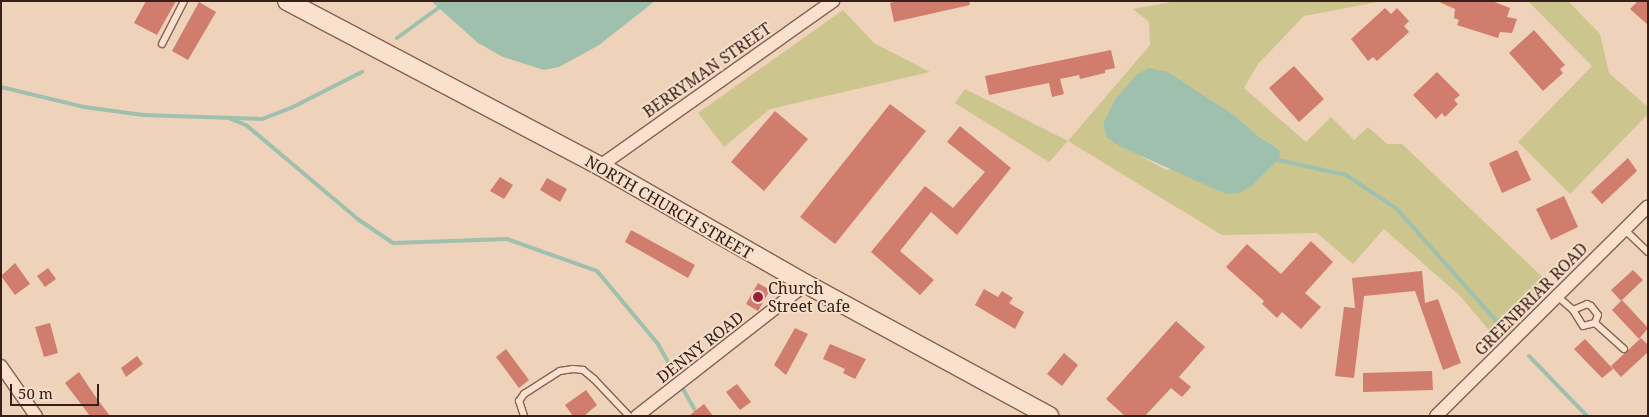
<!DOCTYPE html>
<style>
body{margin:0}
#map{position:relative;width:1649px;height:417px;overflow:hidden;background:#efd2ba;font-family:"Noto Serif",serif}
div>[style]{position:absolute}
.green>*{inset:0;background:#cdc58e}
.water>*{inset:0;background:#9fc0ad}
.stream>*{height:4px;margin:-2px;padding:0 2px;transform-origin:2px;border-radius:2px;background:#9fc0ad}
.building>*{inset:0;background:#d07d6d}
.roads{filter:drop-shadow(1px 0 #866254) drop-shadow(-1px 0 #866254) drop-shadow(0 1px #866254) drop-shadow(0 -1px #866254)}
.lane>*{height:6px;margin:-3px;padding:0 3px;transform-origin:3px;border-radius:3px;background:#fae1cd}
.street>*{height:12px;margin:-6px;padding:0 6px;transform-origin:6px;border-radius:6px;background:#fae1cd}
.secondary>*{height:18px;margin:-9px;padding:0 9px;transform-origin:9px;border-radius:9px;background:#fae1cd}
.dots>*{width:14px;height:14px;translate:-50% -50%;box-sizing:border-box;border:2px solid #f7dec9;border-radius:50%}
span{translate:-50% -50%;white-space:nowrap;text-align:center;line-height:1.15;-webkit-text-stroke:4px #f7dec9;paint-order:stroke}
.street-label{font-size:16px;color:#35201a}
.poi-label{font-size:16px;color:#35201a}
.left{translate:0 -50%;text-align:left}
.frame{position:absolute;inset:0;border:2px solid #35201a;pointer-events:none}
.scale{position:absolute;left:10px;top:384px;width:89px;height:22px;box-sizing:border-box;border:2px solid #35201a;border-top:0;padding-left:6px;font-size:15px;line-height:18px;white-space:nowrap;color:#35201a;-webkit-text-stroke:4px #f7dec9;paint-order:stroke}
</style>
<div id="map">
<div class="green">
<div style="clip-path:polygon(evenodd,1177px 1px,1383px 1px,1304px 16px,1258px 64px,1244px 88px,1306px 142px,1331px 117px,1354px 140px,1368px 127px,1387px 144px,1402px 144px,1553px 287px,1499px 342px,1460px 296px,1384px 229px,1353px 264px,1317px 233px,1222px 235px,1068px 141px,1049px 162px,955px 103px,965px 89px,1068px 141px,1150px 45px,1149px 22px,1133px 9px,1177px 1px,1168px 72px,1234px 115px,1259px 137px,1276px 147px,1166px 170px,1106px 137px,1103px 123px,1114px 101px,1168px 72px)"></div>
<div style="clip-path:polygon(1528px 1px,1568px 1px,1600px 34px,1609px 73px,1648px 107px,1648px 114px,1570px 194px,1518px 142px,1592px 66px)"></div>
<div style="clip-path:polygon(843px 10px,874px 43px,930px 72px,770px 109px,724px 147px,698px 113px)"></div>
</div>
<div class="water">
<div style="clip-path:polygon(431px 1px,655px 1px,599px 45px,559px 67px,544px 70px,503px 57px,478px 43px)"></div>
<div style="clip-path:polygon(1149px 68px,1168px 72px,1234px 115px,1259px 137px,1276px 147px,1281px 152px,1278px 160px,1252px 186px,1239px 193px,1226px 194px,1119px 146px,1106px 137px,1103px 123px,1114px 101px,1137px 74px)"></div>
</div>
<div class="stream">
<div style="left:397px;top:38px;width:63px;rotate:-36deg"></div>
<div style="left:1px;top:87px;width:85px;rotate:13.5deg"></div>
<div style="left:84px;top:107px;width:60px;rotate:7.7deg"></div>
<div style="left:143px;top:115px;width:119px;rotate:1.9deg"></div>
<div style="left:262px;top:119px;width:31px;rotate:-21deg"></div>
<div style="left:291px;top:108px;width:80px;rotate:-26.9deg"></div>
<div style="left:231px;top:119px;width:16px;rotate:22deg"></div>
<div style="left:246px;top:125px;width:148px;rotate:40.1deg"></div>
<div style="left:359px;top:220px;width:41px;rotate:34.1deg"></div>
<div style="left:393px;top:243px;width:114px;rotate:-2deg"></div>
<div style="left:507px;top:239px;width:96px;rotate:19.6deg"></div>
<div style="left:597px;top:271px;width:95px;rotate:50.1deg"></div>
<div style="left:658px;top:344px;width:80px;rotate:60.9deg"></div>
<div style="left:1278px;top:160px;width:70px;rotate:12.4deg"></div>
<div style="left:1346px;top:175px;width:61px;rotate:33.7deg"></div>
<div style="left:1397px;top:209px;width:154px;rotate:48.4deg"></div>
<div style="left:1529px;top:356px;width:83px;rotate:46deg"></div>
</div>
<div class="building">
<div style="clip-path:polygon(146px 1px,176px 1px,157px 35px,134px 23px)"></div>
<div style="clip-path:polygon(898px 1px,969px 1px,970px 5px,894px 22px,890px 3px)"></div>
<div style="clip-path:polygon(1437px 1px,1492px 1px,1510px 8px,1507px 17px,1517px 19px,1512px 33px,1500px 32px,1498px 38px,1457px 25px,1459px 20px,1454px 18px,1455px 9px)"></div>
<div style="clip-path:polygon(1638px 1px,1648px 1px,1648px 25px,1630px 9px)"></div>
<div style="clip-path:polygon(199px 2px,216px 12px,188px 60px,172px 51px)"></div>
<div style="clip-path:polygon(1385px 8px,1391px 14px,1397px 8px,1409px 21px,1404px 26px,1409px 32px,1377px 61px,1373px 57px,1368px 61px,1351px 39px)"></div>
<div style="clip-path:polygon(1534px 30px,1565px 65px,1560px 69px,1563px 73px,1543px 91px,1509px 53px)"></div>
<div style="clip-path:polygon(1111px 50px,1115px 68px,1105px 70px,1105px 73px,1080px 79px,1079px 75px,1060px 79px,1064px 94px,1052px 97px,1049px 83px,989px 95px,985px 76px)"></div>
<div style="clip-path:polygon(1294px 66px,1324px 99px,1299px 122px,1269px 88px)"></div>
<div style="clip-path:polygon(1437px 72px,1460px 95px,1454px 100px,1458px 104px,1445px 117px,1442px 113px,1436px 119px,1413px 95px)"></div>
<div style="clip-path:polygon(890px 104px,926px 131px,835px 244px,800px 217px)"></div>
<div style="clip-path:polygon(775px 111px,808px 139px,764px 191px,731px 162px)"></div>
<div style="clip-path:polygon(960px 126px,1011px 168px,957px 235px,931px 212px,900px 251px,934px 280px,920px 295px,871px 252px,925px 186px,953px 208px,985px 172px,947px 142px)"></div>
<div style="clip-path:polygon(1517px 150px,1531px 180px,1502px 193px,1489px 163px)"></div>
<div style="clip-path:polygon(1628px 158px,1637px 171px,1602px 204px,1591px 192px)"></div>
<div style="clip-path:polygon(500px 177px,513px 185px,504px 199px,490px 191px)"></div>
<div style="clip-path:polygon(547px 178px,567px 189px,560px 202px,540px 190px)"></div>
<div style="clip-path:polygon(1564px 196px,1578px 227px,1551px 240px,1536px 209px)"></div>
<div style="clip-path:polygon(631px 230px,695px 265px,688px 278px,625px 242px)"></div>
<div style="clip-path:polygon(1311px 241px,1333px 262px,1305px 293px,1321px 307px,1301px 329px,1282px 312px,1277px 318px,1262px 304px,1264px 301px,1226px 267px,1247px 244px,1281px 274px)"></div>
<div style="clip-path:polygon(15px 263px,30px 284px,15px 295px,1px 276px)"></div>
<div style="clip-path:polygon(48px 268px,56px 279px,45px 287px,37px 276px)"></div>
<div style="clip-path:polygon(1633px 270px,1643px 280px,1621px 301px,1611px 290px)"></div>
<div style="clip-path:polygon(1422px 271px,1425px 303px,1438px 299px,1461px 363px,1443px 370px,1415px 291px,1364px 296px,1354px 378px,1335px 376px,1344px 307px,1355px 308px,1352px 278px)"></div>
<div style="clip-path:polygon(758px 283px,770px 290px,758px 311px,746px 304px)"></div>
<div style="clip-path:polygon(984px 289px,998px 297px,1002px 291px,1013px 298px,1009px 303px,1024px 312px,1015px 329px,975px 305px)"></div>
<div style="clip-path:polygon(1622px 300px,1648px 328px,1639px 339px,1612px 310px)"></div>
<div style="clip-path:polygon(1176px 321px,1205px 347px,1179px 377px,1191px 387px,1182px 397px,1171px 388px,1145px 416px,1125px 416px,1106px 399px)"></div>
<div style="clip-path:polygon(50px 323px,58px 353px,44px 357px,35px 327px)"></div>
<div style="clip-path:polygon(795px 328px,808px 334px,786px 375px,774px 365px)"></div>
<div style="clip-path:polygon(1641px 338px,1648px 345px,1648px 352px,1621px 377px,1611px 366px)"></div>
<div style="clip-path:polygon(1585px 339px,1613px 369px,1602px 378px,1574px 349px)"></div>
<div style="clip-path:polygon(830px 344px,866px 359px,855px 379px,843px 373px,845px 369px,823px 359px)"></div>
<div style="clip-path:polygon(506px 349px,529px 380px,519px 388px,496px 357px)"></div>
<div style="clip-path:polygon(1064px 353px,1078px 365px,1062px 386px,1047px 374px)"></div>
<div style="clip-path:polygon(137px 356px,143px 364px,126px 377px,121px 368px)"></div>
<div style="clip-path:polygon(1432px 371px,1433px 390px,1363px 392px,1363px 373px)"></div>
<div style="clip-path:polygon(79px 372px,95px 396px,110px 416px,90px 416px,65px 383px)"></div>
<div style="clip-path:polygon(737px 384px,751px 402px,740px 410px,726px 392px)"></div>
<div style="clip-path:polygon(586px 390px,597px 405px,584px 416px,573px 416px,565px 405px)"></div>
<div style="clip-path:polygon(704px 404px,713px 416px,689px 416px)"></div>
</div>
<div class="roads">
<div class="lane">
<div style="left:162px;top:44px;width:48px;rotate:-62.9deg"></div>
<div style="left:1624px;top:229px;width:33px;rotate:44deg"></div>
<div style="left:1557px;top:296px;width:21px;rotate:41deg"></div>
<div style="left:1573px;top:310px;width:15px;rotate:-23deg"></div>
<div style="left:1587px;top:304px;width:4px;rotate:27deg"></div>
<div style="left:1591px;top:306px;width:11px;rotate:52deg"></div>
<div style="left:1598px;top:315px;width:9px;rotate:111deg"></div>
<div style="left:1595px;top:323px;width:12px;rotate:166deg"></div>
<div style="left:1583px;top:326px;width:19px;rotate:-122deg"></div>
<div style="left:1595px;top:323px;width:39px;rotate:42deg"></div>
<div style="left:524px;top:416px;width:16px;rotate:-108deg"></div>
<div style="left:519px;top:401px;width:9px;rotate:-54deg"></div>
<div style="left:524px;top:394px;width:43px;rotate:-32.6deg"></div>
<div style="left:560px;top:371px;width:13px;rotate:-9deg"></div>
<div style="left:573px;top:369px;width:10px;rotate:6deg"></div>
<div style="left:583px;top:370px;width:14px;rotate:39deg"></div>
<div style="left:594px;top:379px;width:51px;rotate:46.6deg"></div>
</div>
<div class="street">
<div style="left:600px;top:166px;width:286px;rotate:-35.3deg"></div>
<div style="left:1px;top:366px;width:61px;rotate:55deg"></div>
<div style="left:637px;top:416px;width:214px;rotate:-38deg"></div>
<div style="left:1436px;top:416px;width:298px;rotate:-44.7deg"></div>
</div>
<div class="secondary">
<div style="left:287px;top:1px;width:354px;rotate:27.8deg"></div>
<div style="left:600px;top:166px;width:237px;rotate:29.8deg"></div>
<div style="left:806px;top:284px;width:277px;rotate:28.5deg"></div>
</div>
</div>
<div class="dots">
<div style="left:758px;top:297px;background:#982140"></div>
</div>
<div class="street-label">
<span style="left:707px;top:70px;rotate:-35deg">BERRYMAN STREET</span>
<span style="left:669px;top:207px;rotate:30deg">NORTH CHURCH STREET</span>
<span style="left:1531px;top:299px;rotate:-45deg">GREENBRIAR ROAD</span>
<span style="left:700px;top:347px;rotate:-38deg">DENNY ROAD</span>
</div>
<div class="poi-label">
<span class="left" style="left:768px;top:297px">Church<br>Street Cafe</span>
</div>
<div class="frame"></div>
<div class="scale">50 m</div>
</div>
